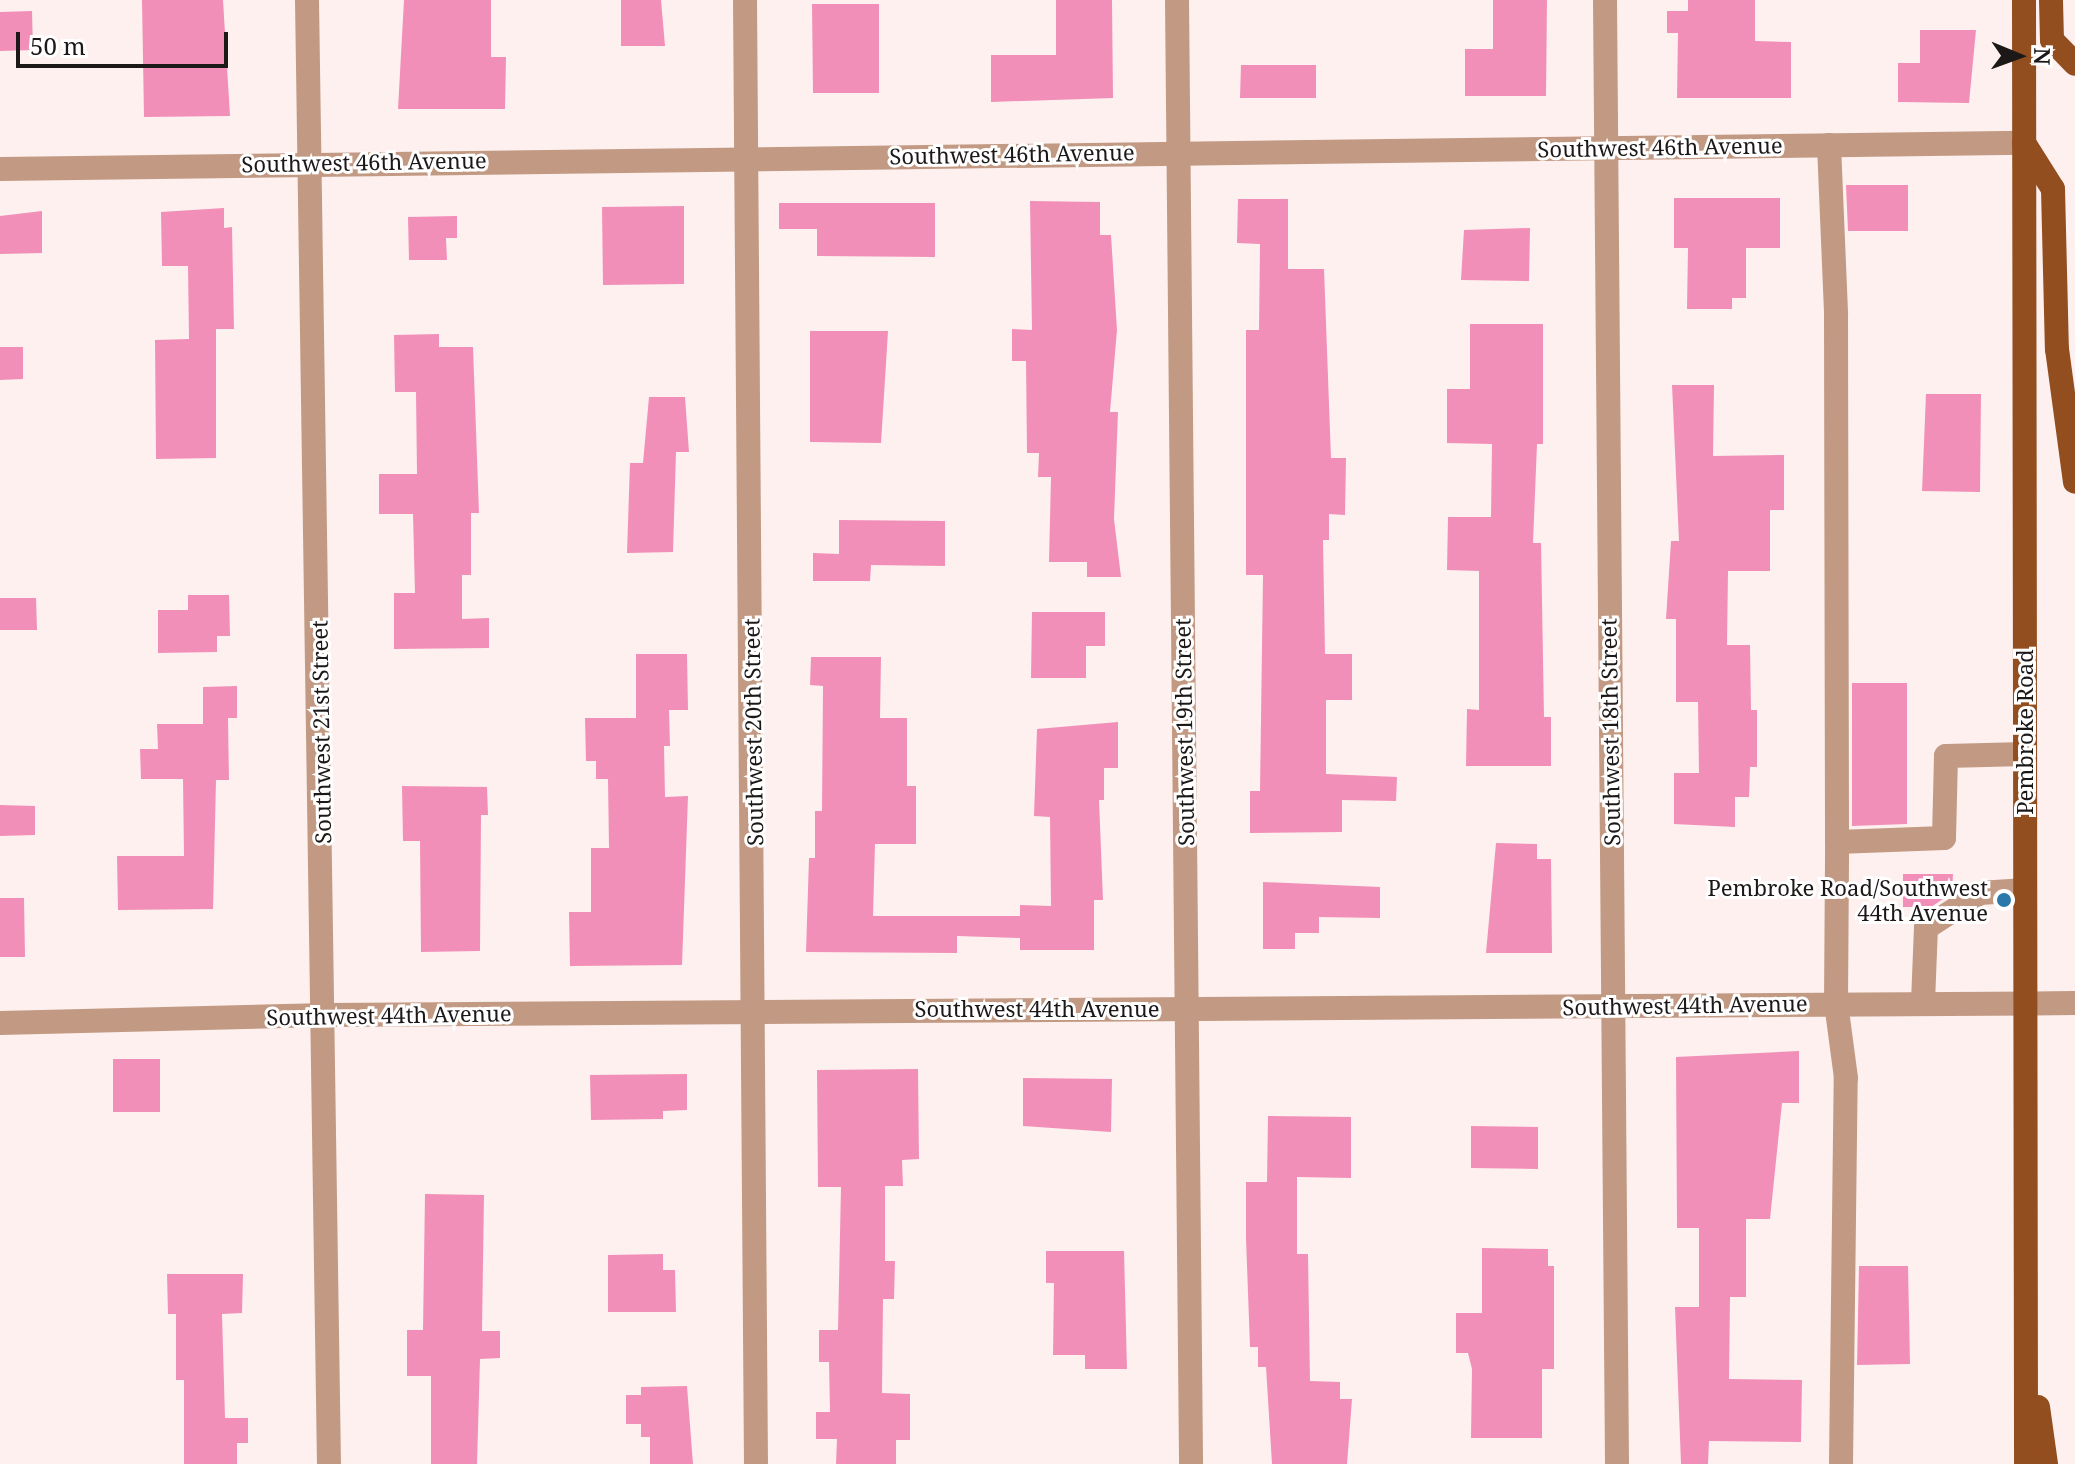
<!DOCTYPE html>
<style>
body{margin:0}
#map{position:relative;width:2075px;height:1464px;overflow:hidden;background:#fdf0ef;font-family:"Noto Serif",serif}
div>[style]{position:absolute}
.building>*{inset:0;background:#f28fb8}
.minor>*{height:24px;margin:-12px;padding:0 12px;transform-origin:12px;border-radius:12px;background:#c29a83}
.major>*{height:24px;margin:-12px;padding:0 12px;transform-origin:12px;border-radius:12px;background:#934e1f}
.dots>*{width:22px;height:22px;translate:-50% -50%;box-sizing:border-box;border:4px solid #fff;border-radius:50%}
span{translate:-50% -50%;white-space:nowrap;text-align:center;line-height:1.15;-webkit-text-stroke:6px #fff;paint-order:stroke}
.street-label{font-size:22px;color:#1c1818}
.poi-label{font-size:22px;color:#1c1818}
.right{translate:-100% -50%;text-align:right}
.north{position:absolute;left:1979px;top:16px;width:80px;height:80px;-webkit-text-stroke:6px #fff;paint-order:stroke;rotate:91deg;font-size:22px;font-weight:700;line-height:32px;text-align:center;color:#1c1818}
.north::after{content:'';display:block;margin:auto;width:28px;height:36px;background:#1c1818;clip-path:polygon(50% 0,100% 100%,50% 72%,0 100%)}
.scale{position:absolute;left:16px;top:32px;width:212px;height:36px;box-sizing:border-box;border:4px solid #1c1818;border-top:0;padding-left:10px;font-size:24px;line-height:28px;white-space:nowrap;color:#1c1818;-webkit-text-stroke:6px #fff;paint-order:stroke}
</style>
<div id="map">
<div class="building">
<div style="clip-path:polygon(142px 0,223px 0,230px 116px,144px 117px)"></div>
<div style="clip-path:polygon(404px 0,491px 0,491px 57px,506px 57px,505px 109px,398px 109px)"></div>
<div style="clip-path:polygon(621px 0,661px 0,665px 46px,621px 46px)"></div>
<div style="clip-path:polygon(1056px 0,1112px 0,1113px 98px,991px 102px,991px 55px,1056px 55px)"></div>
<div style="clip-path:polygon(1493px 0,1547px 0,1546px 96px,1465px 96px,1465px 49px,1493px 49px)"></div>
<div style="clip-path:polygon(1688px 0,1755px 0,1755px 41px,1791px 42px,1791px 98px,1677px 98px,1678px 33px,1667px 33px,1667px 11px,1688px 11px)"></div>
<div style="clip-path:polygon(812px 4px,879px 4px,879px 93px,813px 93px)"></div>
<div style="clip-path:polygon(32px 11px,33px 50px,0 51px,0 12px)"></div>
<div style="clip-path:polygon(1920px 30px,1976px 30px,1969px 103px,1898px 102px,1898px 63px,1920px 63px)"></div>
<div style="clip-path:polygon(1241px 65px,1316px 65px,1316px 98px,1240px 98px)"></div>
<div style="clip-path:polygon(1846px 185px,1908px 185px,1908px 231px,1848px 231px)"></div>
<div style="clip-path:polygon(1674px 198px,1780px 198px,1780px 248px,1746px 248px,1746px 298px,1732px 298px,1732px 309px,1687px 309px,1688px 248px,1674px 248px)"></div>
<div style="clip-path:polygon(1238px 199px,1288px 199px,1288px 269px,1324px 269px,1331px 458px,1346px 458px,1345px 515px,1329px 514px,1329px 540px,1323px 540px,1325px 654px,1352px 654px,1352px 700px,1326px 700px,1326px 774px,1397px 777px,1396px 801px,1342px 800px,1342px 832px,1250px 833px,1250px 791px,1260px 791px,1263px 575px,1246px 575px,1246px 330px,1259px 330px,1260px 244px,1237px 243px)"></div>
<div style="clip-path:polygon(1030px 201px,1100px 202px,1100px 235px,1111px 235px,1117px 330px,1110px 412px,1118px 412px,1114px 519px,1121px 577px,1087px 577px,1087px 562px,1049px 562px,1051px 477px,1038px 477px,1039px 453px,1027px 453px,1026px 361px,1012px 361px,1012px 329px,1032px 330px)"></div>
<div style="clip-path:polygon(779px 203px,935px 203px,935px 257px,817px 256px,817px 229px,779px 229px)"></div>
<div style="clip-path:polygon(684px 206px,684px 284px,603px 285px,602px 207px)"></div>
<div style="clip-path:polygon(224px 208px,224px 228px,232px 227px,234px 329px,216px 329px,216px 458px,156px 459px,155px 340px,189px 339px,188px 266px,162px 266px,161px 212px)"></div>
<div style="clip-path:polygon(42px 211px,42px 253px,0 254px,0 216px)"></div>
<div style="clip-path:polygon(457px 216px,457px 238px,446px 238px,447px 260px,409px 260px,408px 217px)"></div>
<div style="clip-path:polygon(1530px 228px,1529px 281px,1461px 280px,1464px 230px)"></div>
<div style="clip-path:polygon(1470px 324px,1543px 324px,1543px 444px,1537px 444px,1533px 543px,1541px 543px,1544px 717px,1551px 717px,1551px 766px,1466px 766px,1467px 709px,1479px 710px,1479px 571px,1447px 570px,1448px 517px,1491px 517px,1492px 444px,1447px 443px,1447px 389px,1470px 389px)"></div>
<div style="clip-path:polygon(810px 331px,888px 331px,881px 443px,810px 442px)"></div>
<div style="clip-path:polygon(439px 334px,439px 347px,473px 347px,479px 513px,471px 513px,471px 575px,462px 575px,462px 619px,489px 618px,489px 648px,394px 649px,394px 593px,415px 593px,413px 514px,379px 514px,379px 474px,417px 474px,416px 392px,395px 392px,394px 335px)"></div>
<div style="clip-path:polygon(0 347px,23px 347px,23px 379px,0 380px)"></div>
<div style="clip-path:polygon(1672px 385px,1714px 385px,1713px 456px,1784px 455px,1784px 510px,1770px 510px,1770px 571px,1728px 571px,1727px 645px,1750px 645px,1751px 710px,1757px 710px,1757px 767px,1750px 767px,1749px 797px,1735px 797px,1735px 827px,1674px 824px,1674px 773px,1699px 773px,1698px 702px,1676px 702px,1676px 619px,1666px 619px,1671px 541px,1679px 541px)"></div>
<div style="clip-path:polygon(1926px 394px,1981px 394px,1980px 492px,1922px 491px)"></div>
<div style="clip-path:polygon(649px 397px,685px 397px,689px 452px,676px 452px,673px 552px,627px 553px,630px 463px,643px 463px)"></div>
<div style="clip-path:polygon(839px 520px,945px 521px,945px 566px,871px 565px,870px 581px,813px 581px,813px 553px,839px 554px)"></div>
<div style="clip-path:polygon(188px 595px,229px 595px,230px 636px,217px 636px,217px 652px,158px 653px,158px 610px,188px 610px)"></div>
<div style="clip-path:polygon(0 598px,36px 598px,37px 630px,0 630px)"></div>
<div style="clip-path:polygon(1032px 612px,1105px 612px,1105px 646px,1086px 646px,1086px 678px,1031px 678px)"></div>
<div style="clip-path:polygon(636px 654px,687px 654px,688px 710px,669px 710px,670px 746px,664px 746px,665px 797px,688px 796px,682px 965px,570px 966px,569px 912px,591px 912px,591px 848px,609px 848px,608px 779px,596px 779px,596px 761px,586px 761px,585px 718px,636px 718px)"></div>
<div style="clip-path:polygon(811px 657px,881px 657px,880px 718px,907px 718px,907px 786px,916px 786px,916px 844px,875px 844px,873px 916px,1020px 916px,1020px 905px,1051px 906px,1050px 817px,1034px 816px,1037px 729px,1118px 722px,1118px 768px,1104px 768px,1104px 800px,1099px 800px,1103px 900px,1094px 900px,1094px 950px,1020px 950px,1020px 938px,957px 936px,957px 953px,806px 952px,809px 858px,815px 858px,815px 811px,822px 811px,823px 686px,810px 685px)"></div>
<div style="clip-path:polygon(1852px 683px,1907px 683px,1907px 824px,1852px 826px)"></div>
<div style="clip-path:polygon(237px 686px,237px 718px,228px 718px,229px 780px,216px 780px,213px 909px,118px 910px,117px 856px,184px 856px,183px 779px,141px 779px,140px 749px,158px 749px,157px 724px,203px 724px,203px 687px)"></div>
<div style="clip-path:polygon(402px 786px,487px 787px,488px 815px,481px 815px,480px 951px,421px 952px,420px 841px,403px 841px)"></div>
<div style="clip-path:polygon(0 805px,35px 806px,35px 835px,0 836px)"></div>
<div style="clip-path:polygon(1496px 843px,1537px 844px,1537px 859px,1551px 859px,1552px 953px,1486px 953px)"></div>
<div style="clip-path:polygon(1903px 874px,1953px 874px,1952px 893px,1931px 907px,1903px 907px)"></div>
<div style="clip-path:polygon(1263px 882px,1380px 887px,1380px 918px,1319px 917px,1319px 933px,1295px 933px,1295px 949px,1263px 949px)"></div>
<div style="clip-path:polygon(0 898px,24px 898px,25px 957px,0 957px)"></div>
<div style="clip-path:polygon(1799px 1051px,1799px 1103px,1782px 1103px,1770px 1219px,1746px 1219px,1746px 1297px,1730px 1297px,1729px 1379px,1802px 1380px,1801px 1442px,1709px 1441px,1708px 1464px,1681px 1464px,1675px 1307px,1699px 1307px,1699px 1228px,1677px 1228px,1676px 1057px)"></div>
<div style="clip-path:polygon(113px 1059px,160px 1059px,160px 1112px,113px 1112px)"></div>
<div style="clip-path:polygon(918px 1069px,919px 1159px,902px 1160px,903px 1186px,885px 1186px,885px 1261px,895px 1261px,894px 1299px,883px 1299px,882px 1393px,910px 1394px,910px 1440px,896px 1440px,896px 1464px,836px 1464px,837px 1439px,816px 1439px,816px 1412px,830px 1412px,829px 1362px,819px 1362px,819px 1330px,838px 1330px,841px 1187px,818px 1187px,817px 1070px)"></div>
<div style="clip-path:polygon(687px 1074px,687px 1110px,663px 1111px,663px 1119px,591px 1120px,590px 1075px)"></div>
<div style="clip-path:polygon(1023px 1078px,1112px 1079px,1111px 1132px,1023px 1126px)"></div>
<div style="clip-path:polygon(1268px 1116px,1351px 1117px,1351px 1178px,1297px 1177px,1297px 1254px,1308px 1254px,1310px 1381px,1340px 1382px,1340px 1399px,1352px 1399px,1347px 1464px,1272px 1464px,1266px 1367px,1258px 1367px,1258px 1347px,1250px 1347px,1246px 1238px,1246px 1182px,1267px 1182px)"></div>
<div style="clip-path:polygon(1471px 1126px,1538px 1127px,1538px 1169px,1471px 1168px)"></div>
<div style="clip-path:polygon(425px 1194px,484px 1195px,482px 1331px,500px 1331px,500px 1358px,480px 1359px,477px 1464px,431px 1464px,431px 1376px,407px 1376px,407px 1330px,423px 1330px)"></div>
<div style="clip-path:polygon(1482px 1248px,1548px 1249px,1548px 1266px,1554px 1266px,1554px 1369px,1542px 1369px,1542px 1438px,1471px 1438px,1472px 1369px,1468px 1353px,1456px 1353px,1456px 1313px,1482px 1313px)"></div>
<div style="clip-path:polygon(1046px 1251px,1124px 1251px,1127px 1369px,1085px 1369px,1085px 1355px,1053px 1355px,1054px 1283px,1046px 1283px)"></div>
<div style="clip-path:polygon(663px 1254px,663px 1270px,675px 1270px,676px 1312px,608px 1312px,608px 1255px)"></div>
<div style="clip-path:polygon(1859px 1266px,1908px 1266px,1910px 1364px,1857px 1365px)"></div>
<div style="clip-path:polygon(167px 1274px,243px 1274px,242px 1313px,222px 1314px,225px 1418px,248px 1418px,248px 1443px,237px 1443px,237px 1464px,184px 1464px,184px 1380px,176px 1380px,176px 1314px,168px 1314px)"></div>
<div style="clip-path:polygon(687px 1386px,693px 1464px,650px 1464px,650px 1437px,641px 1437px,641px 1424px,626px 1424px,626px 1395px,641px 1395px,641px 1387px)"></div>
</div>
<div class="minor">
<div style="left:307px;top:0;width:1464px;rotate:89.14deg"></div>
<div style="left:745px;top:0;width:1464px;rotate:89.57deg"></div>
<div style="left:1177px;top:0;width:1464px;rotate:89.45deg"></div>
<div style="left:1605px;top:0;width:1464px;rotate:89.53deg"></div>
<div style="left:1829px;top:145px;width:170px;rotate:87.6deg"></div>
<div style="left:1836px;top:315px;width:527px;rotate:89.89deg"></div>
<div style="left:0;top:169px;width:2024px;rotate:-0.74deg"></div>
<div style="left:1923px;top:1002px;width:74px;rotate:-87.7deg"></div>
<div style="left:1926px;top:928px;width:64px;rotate:-32.9deg"></div>
<div style="left:1980px;top:893px;width:45px;rotate:-3.8deg"></div>
<div style="left:0;top:1023px;width:327px;rotate:-1.4deg"></div>
<div style="left:327px;top:1015px;width:1748px;rotate:-0.39deg"></div>
<div style="left:1841px;top:1464px;width:386px;rotate:-89.3deg"></div>
<div style="left:1846px;top:1078px;width:76px;rotate:-97.6deg"></div>
<div style="left:1836px;top:1003px;width:161px;rotate:-89.6deg"></div>
<div style="left:1837px;top:842px;width:107px;rotate:-2.1deg"></div>
<div style="left:1944px;top:838px;width:82px;rotate:-88.6deg"></div>
<div style="left:1946px;top:756px;width:79px;rotate:-1.5deg"></div>
</div>
<div class="major">
<div style="left:2024px;top:0;width:1464px;rotate:89.92deg"></div>
<div style="left:2051px;top:0;width:40px;rotate:88.6deg"></div>
<div style="left:2052px;top:40px;width:33px;rotate:46deg"></div>
<div style="left:2024px;top:143px;width:54px;rotate:57.8deg"></div>
<div style="left:2053px;top:189px;width:160px;rotate:88.6deg"></div>
<div style="left:2057px;top:349px;width:134px;rotate:82.3deg"></div>
<div style="left:2038px;top:1407px;width:58px;rotate:82deg"></div>
</div>
<div class="dots">
<div style="left:2004px;top:900px;background:#297aab"></div>
</div>
<div class="street-label">
<span style="left:1660px;top:147px;rotate:-1deg">Southwest 46th Avenue</span>
<span style="left:1012px;top:154px;rotate:-1deg">Southwest 46th Avenue</span>
<span style="left:364px;top:162px;rotate:-1deg">Southwest 46th Avenue</span>
<span style="left:321px;top:732px;rotate:-91deg">Southwest 21st Street</span>
<span style="left:753px;top:732px;rotate:-91deg">Southwest 20th Street</span>
<span style="left:1184px;top:732px;rotate:-91deg">Southwest 19th Street</span>
<span style="left:1610px;top:732px;rotate:-91deg">Southwest 18th Street</span>
<span style="left:2025px;top:732px;rotate:-90deg">Pembroke Road</span>
<span style="left:1685px;top:1005px;rotate:-1deg">Southwest 44th Avenue</span>
<span style="left:1037px;top:1009px">Southwest 44th Avenue</span>
<span style="left:389px;top:1015px;rotate:-1deg">Southwest 44th Avenue</span>
</div>
<div class="poi-label">
<span class="right" style="left:1988px;top:900px">Pembroke Road/Southwest<br>44th Avenue</span>
</div>
<div class="north">N</div>
<div class="scale">50 m</div>
</div>
